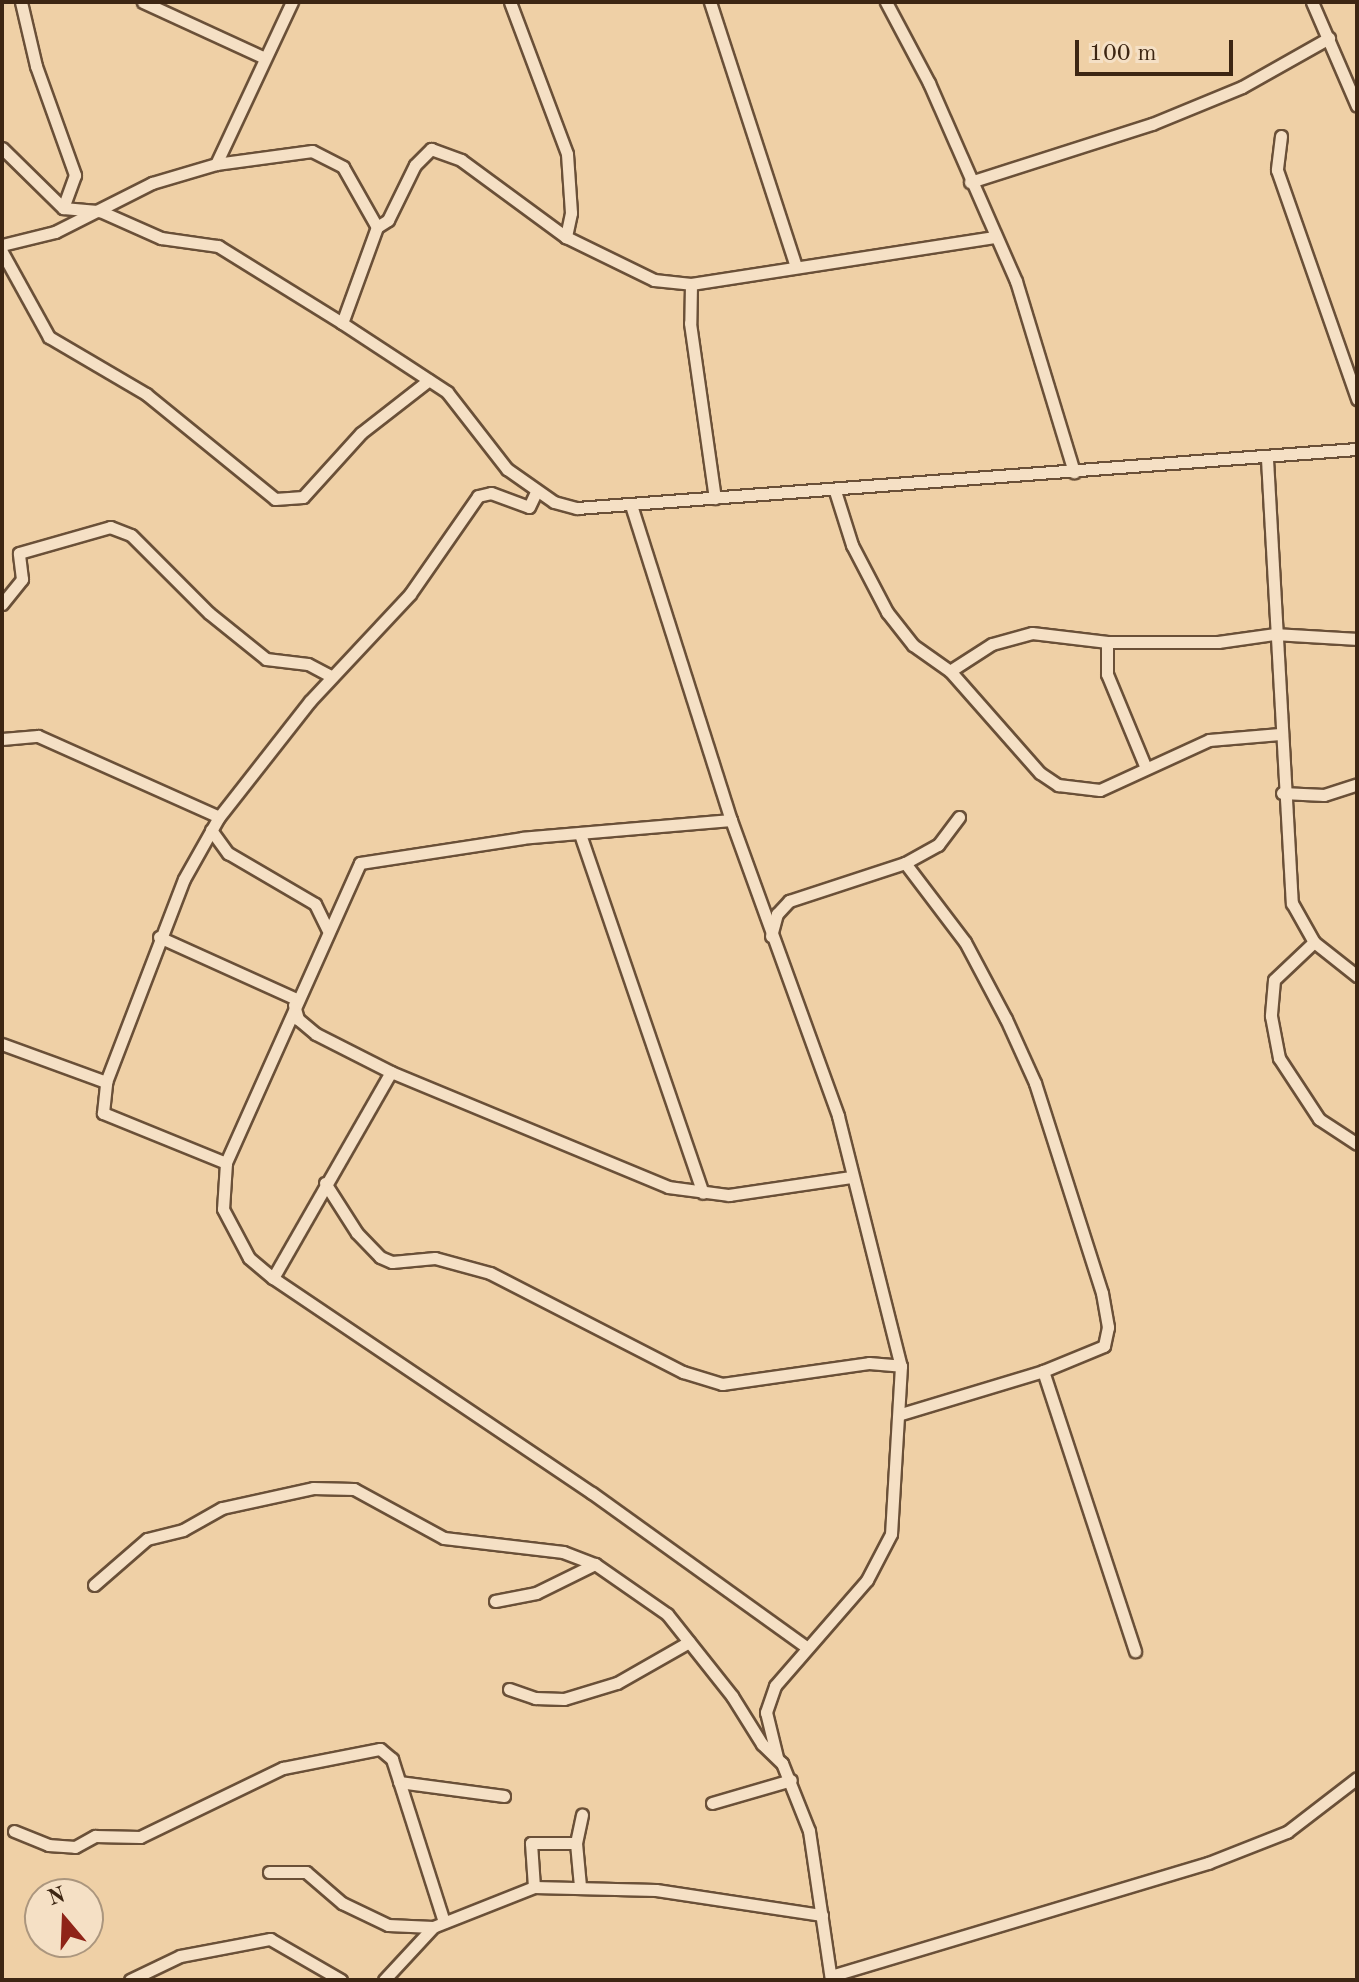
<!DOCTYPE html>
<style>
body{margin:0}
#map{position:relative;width:1359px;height:1982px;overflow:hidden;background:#efd0a6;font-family:"Old Standard TT",serif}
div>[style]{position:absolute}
.roads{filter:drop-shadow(2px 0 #6a5038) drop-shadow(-2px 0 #6a5038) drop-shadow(0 2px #6a5038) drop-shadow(0 -2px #6a5038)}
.minor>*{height:11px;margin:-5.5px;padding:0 5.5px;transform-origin:5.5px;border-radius:5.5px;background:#f5e0c5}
span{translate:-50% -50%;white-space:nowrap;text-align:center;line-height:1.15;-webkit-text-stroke:7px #f5e0c5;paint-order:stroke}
.frame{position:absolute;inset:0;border:4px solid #3d2613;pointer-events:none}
.north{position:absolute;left:24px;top:1878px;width:80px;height:80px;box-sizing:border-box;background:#f5e0c5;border:2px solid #ab967e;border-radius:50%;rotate:341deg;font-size:22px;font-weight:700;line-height:32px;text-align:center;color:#3d2613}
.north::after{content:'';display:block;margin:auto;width:28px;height:36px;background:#8f2418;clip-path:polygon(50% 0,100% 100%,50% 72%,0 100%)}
.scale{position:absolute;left:1075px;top:40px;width:158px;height:36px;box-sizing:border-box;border:4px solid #3d2613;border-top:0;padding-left:10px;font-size:24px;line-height:28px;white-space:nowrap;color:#3d2613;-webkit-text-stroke:6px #f5e0c5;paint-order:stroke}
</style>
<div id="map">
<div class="roads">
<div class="minor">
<div style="left:21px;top:2px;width:66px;rotate:76.8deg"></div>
<div style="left:36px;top:66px;width:116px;rotate:70.3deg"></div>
<div style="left:75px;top:175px;width:35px;rotate:110deg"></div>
<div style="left:143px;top:2px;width:134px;rotate:24.7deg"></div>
<div style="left:510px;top:2px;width:162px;rotate:69.4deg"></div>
<div style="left:567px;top:154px;width:59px;rotate:86.1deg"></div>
<div style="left:571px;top:213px;width:25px;rotate:102deg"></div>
<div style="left:710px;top:2px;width:275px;rotate:72deg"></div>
<div style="left:886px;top:2px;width:92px;rotate:62deg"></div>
<div style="left:929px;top:83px;width:216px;rotate:66.3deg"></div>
<div style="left:1016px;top:281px;width:200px;rotate:73.1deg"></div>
<div style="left:1312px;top:2px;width:113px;rotate:66.6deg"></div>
<div style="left:1281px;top:136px;width:34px;rotate:97deg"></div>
<div style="left:1277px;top:170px;width:243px;rotate:70.7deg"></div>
<div style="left:2px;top:148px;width:86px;rotate:44.5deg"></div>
<div style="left:63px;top:208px;width:37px;rotate:5deg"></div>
<div style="left:100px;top:211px;width:67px;rotate:23.9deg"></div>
<div style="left:161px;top:238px;width:58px;rotate:8deg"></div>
<div style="left:218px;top:246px;width:146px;rotate:31.8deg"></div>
<div style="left:342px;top:323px;width:126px;rotate:33.3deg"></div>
<div style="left:447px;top:392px;width:98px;rotate:52.1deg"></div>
<div style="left:507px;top:469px;width:57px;rotate:35.1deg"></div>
<div style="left:554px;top:502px;width:24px;rotate:15deg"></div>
<div style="left:577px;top:508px;width:782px;rotate:-4.33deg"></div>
<div style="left:216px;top:164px;width:97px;rotate:-7.7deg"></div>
<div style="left:312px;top:151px;width:35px;rotate:27deg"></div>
<div style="left:343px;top:167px;width:69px;rotate:60.5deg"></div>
<div style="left:377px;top:227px;width:102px;rotate:110deg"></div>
<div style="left:970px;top:182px;width:191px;rotate:-17.7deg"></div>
<div style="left:1152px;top:124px;width:97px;rotate:-22.3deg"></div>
<div style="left:1242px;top:87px;width:100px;rotate:-29.4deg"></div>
<div style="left:377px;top:227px;width:13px;rotate:-32deg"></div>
<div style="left:388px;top:220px;width:61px;rotate:-63.9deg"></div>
<div style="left:415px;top:165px;width:23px;rotate:-45deg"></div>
<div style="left:431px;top:149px;width:32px;rotate:20deg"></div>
<div style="left:461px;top:160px;width:130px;rotate:36.3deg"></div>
<div style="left:566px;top:237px;width:98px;rotate:26deg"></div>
<div style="left:654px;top:280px;width:37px;rotate:6deg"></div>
<div style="left:691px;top:284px;width:307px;rotate:-8.8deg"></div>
<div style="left:2px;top:245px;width:55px;rotate:-13.8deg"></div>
<div style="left:55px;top:232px;width:109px;rotate:-26.8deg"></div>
<div style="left:152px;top:183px;width:67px;rotate:-16.5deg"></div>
<div style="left:216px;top:164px;width:179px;rotate:-64.9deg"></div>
<div style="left:2px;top:252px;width:97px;rotate:61.1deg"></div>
<div style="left:49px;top:337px;width:113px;rotate:30.4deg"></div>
<div style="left:146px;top:394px;width:166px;rotate:39.1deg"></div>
<div style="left:275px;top:499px;width:28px;rotate:-4deg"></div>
<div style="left:303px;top:497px;width:86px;rotate:-47.8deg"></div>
<div style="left:361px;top:433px;width:86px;rotate:-37.9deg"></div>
<div style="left:691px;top:284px;width:39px;rotate:91deg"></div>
<div style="left:690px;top:323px;width:177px;rotate:81.9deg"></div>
<div style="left:1267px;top:459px;width:445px;rotate:86.8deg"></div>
<div style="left:1292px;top:903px;width:45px;rotate:60.6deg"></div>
<div style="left:1314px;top:942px;width:55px;rotate:38.3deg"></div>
<div style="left:835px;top:491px;width:57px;rotate:72.5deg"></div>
<div style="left:852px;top:545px;width:76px;rotate:62.4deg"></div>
<div style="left:887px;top:612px;width:42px;rotate:51.8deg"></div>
<div style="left:913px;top:645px;width:45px;rotate:35.1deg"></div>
<div style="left:950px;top:671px;width:136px;rotate:48.6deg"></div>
<div style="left:1040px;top:773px;width:22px;rotate:34deg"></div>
<div style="left:1058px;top:785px;width:42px;rotate:6.8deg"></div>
<div style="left:1100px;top:790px;width:120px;rotate:-24.6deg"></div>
<div style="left:1209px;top:740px;width:71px;rotate:-4.8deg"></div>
<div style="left:631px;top:505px;width:330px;rotate:72.4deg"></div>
<div style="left:731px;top:820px;width:315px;rotate:70.1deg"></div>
<div style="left:838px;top:1116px;width:258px;rotate:75.9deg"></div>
<div style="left:901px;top:1366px;width:168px;rotate:93.4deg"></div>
<div style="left:891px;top:1534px;width:52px;rotate:117.6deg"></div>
<div style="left:867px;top:1580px;width:140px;rotate:131deg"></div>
<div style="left:775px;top:1686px;width:28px;rotate:109deg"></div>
<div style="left:766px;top:1712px;width:46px;rotate:76.3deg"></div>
<div style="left:2px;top:604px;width:32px;rotate:-51deg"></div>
<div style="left:22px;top:579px;width:26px;rotate:-97deg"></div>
<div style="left:19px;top:553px;width:95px;rotate:-15.9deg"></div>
<div style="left:110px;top:527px;width:22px;rotate:21deg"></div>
<div style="left:131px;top:535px;width:110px;rotate:45deg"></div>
<div style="left:209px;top:613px;width:73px;rotate:38.9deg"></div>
<div style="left:266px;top:659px;width:42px;rotate:6.8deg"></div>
<div style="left:308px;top:664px;width:27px;rotate:28deg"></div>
<div style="left:1107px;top:642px;width:32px;rotate:90deg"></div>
<div style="left:1107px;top:674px;width:102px;rotate:67.5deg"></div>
<div style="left:950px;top:671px;width:50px;rotate:-32.7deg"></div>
<div style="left:992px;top:644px;width:41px;rotate:-15.4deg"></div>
<div style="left:1032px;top:633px;width:76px;rotate:6.8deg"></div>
<div style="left:1107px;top:642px;width:111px"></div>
<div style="left:1218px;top:642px;width:58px;rotate:-8deg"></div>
<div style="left:1275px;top:634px;width:82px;rotate:3.5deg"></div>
<div style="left:2px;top:739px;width:36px;rotate:-5deg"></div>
<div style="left:38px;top:736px;width:198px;rotate:24.1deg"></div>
<div style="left:1282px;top:793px;width:42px;rotate:2.7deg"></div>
<div style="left:1324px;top:795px;width:35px;rotate:-18deg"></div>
<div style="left:731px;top:820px;width:209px;rotate:175.1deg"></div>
<div style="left:523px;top:838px;width:165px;rotate:171.3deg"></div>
<div style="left:360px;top:863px;width:329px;rotate:114.1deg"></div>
<div style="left:226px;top:1163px;width:46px;rotate:93.7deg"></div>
<div style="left:223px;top:1209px;width:55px;rotate:62deg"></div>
<div style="left:249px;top:1258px;width:31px;rotate:40deg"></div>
<div style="left:273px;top:1278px;width:385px;rotate:34deg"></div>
<div style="left:592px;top:1493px;width:262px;rotate:35.7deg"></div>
<div style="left:211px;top:830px;width:29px;rotate:54deg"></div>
<div style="left:228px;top:853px;width:101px;rotate:30.4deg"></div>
<div style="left:315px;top:904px;width:28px;rotate:64deg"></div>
<div style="left:581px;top:837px;width:376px;rotate:71.1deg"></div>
<div style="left:905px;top:863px;width:99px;rotate:52.8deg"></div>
<div style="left:965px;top:942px;width:87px;rotate:62deg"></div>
<div style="left:1006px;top:1019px;width:70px;rotate:65.6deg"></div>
<div style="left:1035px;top:1083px;width:220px;rotate:72.3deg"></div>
<div style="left:1102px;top:1293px;width:35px;rotate:80deg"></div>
<div style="left:1108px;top:1327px;width:19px;rotate:102deg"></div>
<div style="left:1104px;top:1346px;width:66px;rotate:157.7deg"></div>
<div style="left:771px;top:936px;width:23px;rotate:-75deg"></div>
<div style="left:777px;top:914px;width:18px;rotate:-47deg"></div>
<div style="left:789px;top:901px;width:122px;rotate:-18.1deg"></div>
<div style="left:905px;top:863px;width:38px;rotate:-29deg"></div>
<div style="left:938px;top:845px;width:35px;rotate:-53deg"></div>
<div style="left:159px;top:937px;width:150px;rotate:24.3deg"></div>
<div style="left:1314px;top:942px;width:55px;rotate:136.5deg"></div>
<div style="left:1274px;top:980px;width:36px;rotate:95deg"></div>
<div style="left:1271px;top:1016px;width:43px;rotate:79.2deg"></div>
<div style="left:1279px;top:1058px;width:73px;rotate:56.7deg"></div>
<div style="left:1319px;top:1119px;width:45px;rotate:33.3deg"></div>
<div style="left:294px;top:1005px;width:15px;rotate:74deg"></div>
<div style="left:298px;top:1019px;width:23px;rotate:40deg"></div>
<div style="left:316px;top:1034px;width:84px;rotate:26.9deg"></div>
<div style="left:391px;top:1072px;width:300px;rotate:22.5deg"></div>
<div style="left:668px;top:1187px;width:62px;rotate:7.5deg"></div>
<div style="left:729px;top:1195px;width:123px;rotate:-8.4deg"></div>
<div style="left:2px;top:1044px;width:111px;rotate:20.1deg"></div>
<div style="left:226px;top:1163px;width:133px;rotate:-157.9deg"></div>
<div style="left:103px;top:1113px;width:31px;rotate:-84deg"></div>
<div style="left:106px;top:1082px;width:217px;rotate:-69deg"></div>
<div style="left:184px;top:879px;width:71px;rotate:-60.6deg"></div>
<div style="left:219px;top:817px;width:147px;rotate:-51.9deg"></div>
<div style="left:310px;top:701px;width:146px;rotate:-46.9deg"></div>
<div style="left:410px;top:594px;width:119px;rotate:-55.2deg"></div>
<div style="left:478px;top:496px;width:13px;rotate:-13deg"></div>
<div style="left:491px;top:493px;width:40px;rotate:20.2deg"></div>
<div style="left:529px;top:507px;width:17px;rotate:-65deg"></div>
<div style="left:325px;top:1183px;width:59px;rotate:57.4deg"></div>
<div style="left:357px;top:1233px;width:33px;rotate:46deg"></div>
<div style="left:380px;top:1257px;width:13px;rotate:23deg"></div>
<div style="left:392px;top:1262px;width:43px;rotate:-5.3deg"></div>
<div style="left:435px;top:1258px;width:57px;rotate:15.3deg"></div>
<div style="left:490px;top:1273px;width:217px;rotate:27.2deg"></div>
<div style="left:683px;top:1372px;width:41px;rotate:17.1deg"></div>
<div style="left:722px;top:1384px;width:148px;rotate:-8.1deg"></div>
<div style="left:869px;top:1363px;width:32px;rotate:5deg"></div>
<div style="left:273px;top:1278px;width:237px;rotate:-60.2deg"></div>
<div style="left:901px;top:1414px;width:148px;rotate:-16.8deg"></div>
<div style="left:1043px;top:1371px;width:295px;rotate:71.8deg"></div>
<div style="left:94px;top:1585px;width:70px;rotate:-41deg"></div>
<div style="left:147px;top:1539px;width:37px;rotate:-14deg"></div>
<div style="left:183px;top:1530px;width:45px;rotate:-29.4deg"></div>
<div style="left:222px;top:1508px;width:93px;rotate:-12.4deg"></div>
<div style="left:313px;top:1488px;width:41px;rotate:1.4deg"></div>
<div style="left:354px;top:1489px;width:102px;rotate:28.6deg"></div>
<div style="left:444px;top:1538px;width:120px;rotate:6.7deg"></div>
<div style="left:563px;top:1552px;width:34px;rotate:21deg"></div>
<div style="left:595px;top:1564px;width:88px;rotate:34.8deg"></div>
<div style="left:667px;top:1614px;width:105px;rotate:51.6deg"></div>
<div style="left:732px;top:1696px;width:57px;rotate:58deg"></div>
<div style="left:762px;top:1744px;width:28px;rotate:44deg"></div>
<div style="left:782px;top:1763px;width:73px;rotate:68.3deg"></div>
<div style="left:809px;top:1831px;width:151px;rotate:81.6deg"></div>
<div style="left:495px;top:1601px;width:42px;rotate:-11deg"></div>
<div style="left:536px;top:1593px;width:66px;rotate:-26.2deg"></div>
<div style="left:509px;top:1689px;width:28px;rotate:19deg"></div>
<div style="left:535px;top:1698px;width:29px;rotate:2deg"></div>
<div style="left:564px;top:1699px;width:55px;rotate:-16.8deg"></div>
<div style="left:617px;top:1683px;width:83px;rotate:-29.7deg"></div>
<div style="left:399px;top:1782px;width:106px;rotate:7.6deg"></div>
<div style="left:712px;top:1803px;width:82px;rotate:-16.2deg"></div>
<div style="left:14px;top:1831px;width:37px;rotate:22deg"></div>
<div style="left:48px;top:1845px;width:27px;rotate:4deg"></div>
<div style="left:75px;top:1847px;width:23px;rotate:-29deg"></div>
<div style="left:95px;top:1836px;width:45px;rotate:1.3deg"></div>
<div style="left:140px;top:1837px;width:159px;rotate:-25.8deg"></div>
<div style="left:283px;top:1768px;width:99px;rotate:-11.1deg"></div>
<div style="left:380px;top:1749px;width:16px;rotate:40deg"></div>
<div style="left:392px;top:1759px;width:171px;rotate:72.3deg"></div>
<div style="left:269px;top:1872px;width:37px"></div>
<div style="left:306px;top:1872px;width:48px;rotate:40.7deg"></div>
<div style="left:342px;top:1903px;width:51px;rotate:25.6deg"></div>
<div style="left:388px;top:1925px;width:45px;rotate:2.5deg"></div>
<div style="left:580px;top:1886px;width:43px;rotate:-95.3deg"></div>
<div style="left:576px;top:1843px;width:29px;rotate:-78deg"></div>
<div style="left:534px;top:1887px;width:44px;rotate:-93.9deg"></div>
<div style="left:531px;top:1843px;width:45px"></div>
<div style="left:831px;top:1976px;width:394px;rotate:-16.7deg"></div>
<div style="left:1208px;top:1863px;width:85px;rotate:-21.4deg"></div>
<div style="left:1287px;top:1832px;width:88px;rotate:-37.6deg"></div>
<div style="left:130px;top:1980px;width:55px;rotate:-25.6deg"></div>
<div style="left:180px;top:1956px;width:92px;rotate:-10.7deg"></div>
<div style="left:270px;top:1939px;width:82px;rotate:30deg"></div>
<div style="left:384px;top:1980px;width:72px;rotate:-47.2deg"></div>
<div style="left:433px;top:1927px;width:109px;rotate:-21.6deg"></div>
<div style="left:534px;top:1887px;width:122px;rotate:1.4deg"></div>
<div style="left:656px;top:1890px;width:168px;rotate:8.6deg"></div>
</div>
</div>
<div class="frame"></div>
<div class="north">N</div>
<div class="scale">100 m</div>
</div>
